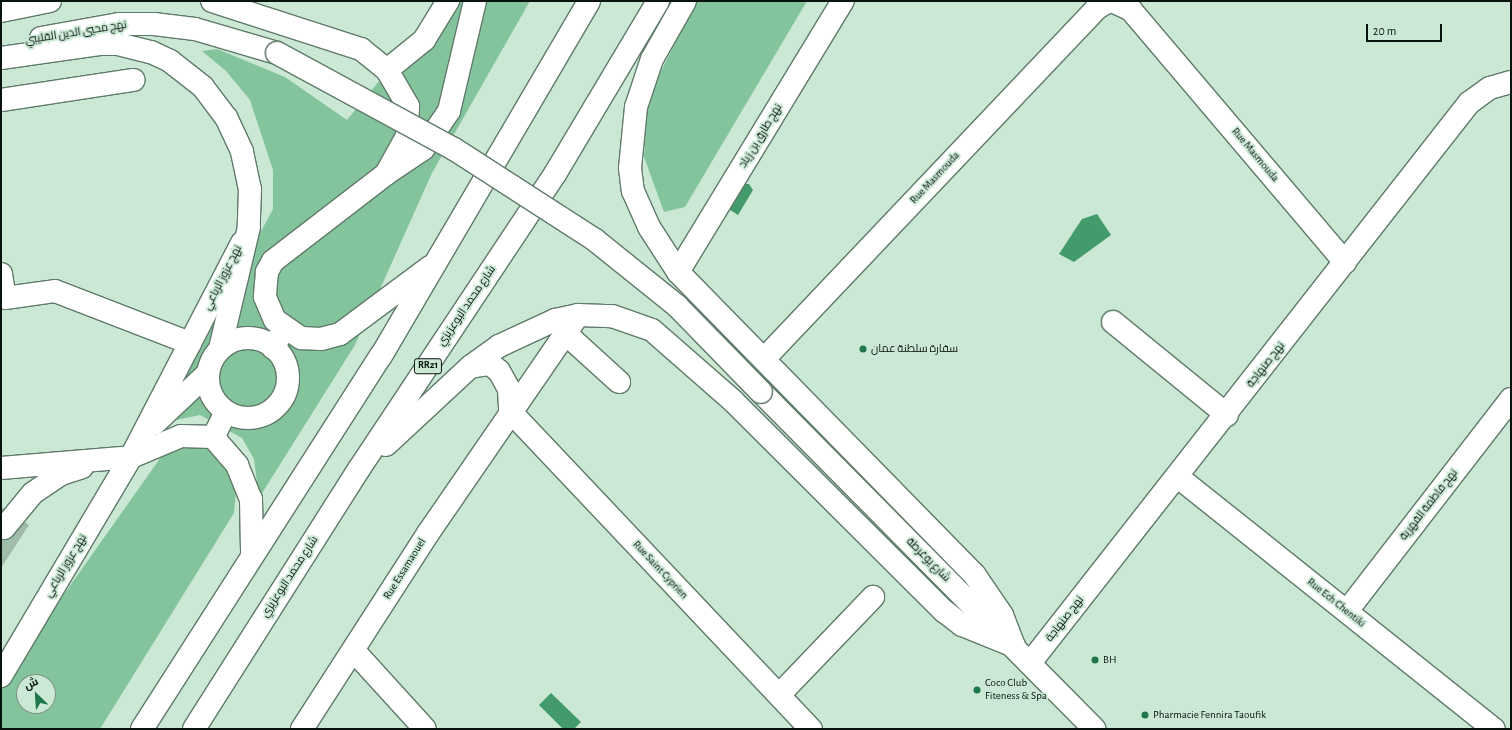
<!DOCTYPE html>
<meta charset="utf-8">
<style>
body{margin:0}
#map{position:relative;width:1512px;height:730px;overflow:hidden;background:#cbe8d5;font-family:"Alegreya Sans",Cairo,sans-serif}
div>[style]{position:absolute}
.green>*{inset:0;background:#84c49d}
.water>*{inset:0;background:#439a6a}
.shadow>*{inset:0;background:#0003}
.building>*{inset:0;background:#a0bdaa}
.roads{filter:drop-shadow(1px 0 #607a69) drop-shadow(-1px 0 #607a69) drop-shadow(0 1px #607a69) drop-shadow(0 -1px #607a69)}
.minor>*{height:22px;margin:-11px;padding:0 11px;transform-origin:11px;border-radius:11px;background:#fff}
.minor>.ring{margin:-11px;padding:0;box-sizing:content-box;background:none;border:22px solid #fff;border-radius:50%}
.major>*{height:22px;margin:-11px;padding:0 11px;transform-origin:11px;border-radius:11px;background:#fff}
.highway>*{height:22px;margin:-11px;padding:0 11px;transform-origin:11px;border-radius:11px;background:#fff}
.bridges{filter:drop-shadow(1px 0 #607a69) drop-shadow(-1px 0 #607a69) drop-shadow(0 1px #607a69) drop-shadow(0 -1px #607a69)}
.major-bridge>*{height:22px;margin:-11px;padding:0 11px;transform-origin:11px;border-radius:11px;background:#fff}
.dots>*{width:11px;height:11px;translate:-50% -50%;box-sizing:border-box;border:2px solid #cbe8d5;border-radius:50%}
span{translate:-50% -50%;white-space:nowrap;text-align:center;line-height:1.15;-webkit-text-stroke:3.5px #cbe8d5;paint-order:stroke}
.shield-label span{padding:1px 3px;background:#cbe8d5;border:1px solid;border-radius:3px;-webkit-text-stroke-width:0}
.shield-label{font-size:10px;color:#09130d;font-weight:700}
.street-label{font-size:11px;color:#09130d}
.poi-label{font-size:11px;color:#09130d}
.left{translate:0 -50%;text-align:left}
.frame{position:absolute;inset:0;border:2px solid #09130d;pointer-events:none}
.north{position:absolute;left:16px;top:674px;width:40px;height:40px;box-sizing:border-box;background:#cbe8d5;border:1px solid #7d9385;border-radius:50%;rotate:335deg;font-size:11px;font-weight:700;line-height:16px;text-align:center;color:#09130d}
.north::after{content:'';display:block;margin:auto;width:14px;height:18px;background:#1e764a;clip-path:polygon(50% 0,100% 100%,50% 72%,0 100%)}
.scale{position:absolute;left:1366px;top:24px;width:76px;height:18px;box-sizing:border-box;border:2px solid #09130d;border-top:0;padding-left:5px;font-size:12px;line-height:14px;white-space:nowrap;color:#09130d;-webkit-text-stroke:3px #cbe8d5;paint-order:stroke}
</style>
<div id="map">
<div class="green">
<div style="clip-path:polygon(445px 1px,530px 1px,432px 173px,355px 345px,259px 498px,254px 459px,242px 438px,200px 415px,158px 424px,273px 209px,273px 170px,250px 100px,226px 71px,202px 51px,217px 49px,285px 77px,347px 120px)"></div>
<div style="clip-path:polygon(697px 1px,807px 1px,685px 207px,664px 212px,644px 157px,647px 98px)"></div>
<div style="clip-path:polygon(evenodd,178px 446px,209px 447px,237px 480px,234px 513px,100px 729px,1px 729px,1px 686px,14px 665px,161px 457px,178px 446px,24px 682px,48px 682px,48px 706px,24px 706px,24px 682px)"></div>
</div>
<div class="water">
<div style="clip-path:polygon(742px 184px,749px 184px,753px 190px,738px 215px,727px 208px)"></div>
<div style="clip-path:polygon(1097px 214px,1111px 235px,1074px 262px,1059px 254px,1082px 219px)"></div>
<div style="clip-path:polygon(551px 693px,581px 722px,574px 729px,563px 729px,539px 705px)"></div>
</div>
<div class="shadow">
<div style="clip-path:polygon(3px 508px,29px 525px,1px 568px,1px 510px)"></div>
</div>
<div class="building">
<div style="clip-path:polygon(1px 526px,18px 537px,1px 563px)"></div>
</div>
<div class="roads">
<div class="minor">
<div style="left:1112px;top:1px;width:21px;rotate:25deg"></div>
<div style="left:1131px;top:10px;width:331px;rotate:49.7deg"></div>
<div style="left:387px;top:70px;width:48px;rotate:-39deg"></div>
<div style="left:424px;top:40px;width:46px;rotate:-58.4deg"></div>
<div style="left:1px;top:100px;width:134px;rotate:-8.6deg"></div>
<div style="left:386px;top:174px;width:45px;rotate:-34deg"></div>
<div style="left:423px;top:149px;width:46px;rotate:-55.6deg"></div>
<div style="left:449px;top:111px;width:113px;rotate:-76.7deg"></div>
<div style="left:678px;top:272px;width:317px;rotate:-58.7deg"></div>
<div style="left:1px;top:274px;width:24px;rotate:81deg"></div>
<div style="left:5px;top:298px;width:50px;rotate:-8deg"></div>
<div style="left:55px;top:291px;width:145px;rotate:21.1deg"></div>
<div style="left:1113px;top:322px;width:147px;rotate:39.2deg"></div>
<div style="left:565px;top:333px;width:73px;rotate:42.2deg"></div>
<div class="ring" style="left:208px;top:338px;width:58px;height:58px"></div>
<div style="left:764px;top:359px;width:484px;rotate:-46.5deg"></div>
<div style="left:1097px;top:8px;width:14px;rotate:-30deg"></div>
<div style="left:470px;top:367px;width:20px;rotate:-9deg"></div>
<div style="left:490px;top:364px;width:11px;rotate:38deg"></div>
<div style="left:499px;top:371px;width:21px;rotate:61deg"></div>
<div style="left:509px;top:389px;width:22px;rotate:87deg"></div>
<div style="left:510px;top:411px;width:438px;rotate:46.6deg"></div>
<div style="left:154px;top:424px;width:74px;rotate:-43.4deg"></div>
<div style="left:1px;top:468px;width:130px;rotate:-4.8deg"></div>
<div style="left:131px;top:457px;width:54px;rotate:-22.8deg"></div>
<div style="left:181px;top:436px;width:32px;rotate:2deg"></div>
<div style="left:1178px;top:477px;width:404px;rotate:38.6deg"></div>
<div style="left:4px;top:528px;width:45px;rotate:-50.4deg"></div>
<div style="left:33px;top:493px;width:34px;rotate:-34deg"></div>
<div style="left:61px;top:474px;width:22px;rotate:-18deg"></div>
<div style="left:1347px;top:611px;width:268px;rotate:-52.3deg"></div>
<div style="left:354px;top:651px;width:105px;rotate:47.7deg"></div>
<div style="left:1030px;top:663px;width:712px;rotate:-51.91deg"></div>
<div style="left:1469px;top:103px;width:26px;rotate:-36deg"></div>
<div style="left:1490px;top:88px;width:22px;rotate:-16deg"></div>
<div style="left:1px;top:676px;width:255px;rotate:-59.3deg"></div>
<div style="left:131px;top:457px;width:241px;rotate:-62.6deg"></div>
<div style="left:779px;top:695px;width:136px;rotate:-46.2deg"></div>
<div style="left:302px;top:729px;width:234px;rotate:-57.2deg"></div>
<div style="left:429px;top:532px;width:263px;rotate:-55.5deg"></div>
</div>
<div class="major">
<div style="left:41px;top:38px;width:79px;rotate:-10.2deg"></div>
<div style="left:119px;top:24px;width:35px"></div>
<div style="left:154px;top:24px;width:41px;rotate:7deg"></div>
<div style="left:195px;top:29px;width:85px;rotate:16.3deg"></div>
<div style="left:1px;top:58px;width:101px;rotate:-8deg"></div>
<div style="left:101px;top:44px;width:17px"></div>
<div style="left:118px;top:44px;width:34px;rotate:14deg"></div>
<div style="left:151px;top:52px;width:21px;rotate:25deg"></div>
<div style="left:170px;top:61px;width:42px;rotate:38.2deg"></div>
<div style="left:203px;top:87px;width:38px;rotate:53deg"></div>
<div style="left:226px;top:117px;width:38px;rotate:65deg"></div>
<div style="left:242px;top:152px;width:38px;rotate:78deg"></div>
<div style="left:250px;top:189px;width:38px;rotate:92deg"></div>
<div style="left:249px;top:227px;width:125px;rotate:103.4deg"></div>
<div style="left:761px;top:392px;width:474px;rotate:45.3deg"></div>
</div>
<div class="highway">
<div style="left:212px;top:1px;width:157px;rotate:17.9deg"></div>
<div style="left:361px;top:49px;width:33px;rotate:39deg"></div>
<div style="left:387px;top:70px;width:42px;rotate:59.7deg"></div>
<div style="left:408px;top:106px;width:30px;rotate:92deg"></div>
<div style="left:407px;top:136px;width:43px;rotate:118.9deg"></div>
<div style="left:386px;top:174px;width:143px;rotate:142.4deg"></div>
<div style="left:273px;top:261px;width:13px;rotate:119deg"></div>
<div style="left:267px;top:272px;width:25px;rotate:95deg"></div>
<div style="left:265px;top:297px;width:25px;rotate:67deg"></div>
<div style="left:275px;top:320px;width:32px;rotate:35deg"></div>
<div style="left:301px;top:338px;width:20px;rotate:3deg"></div>
<div style="left:321px;top:339px;width:20px;rotate:-15deg"></div>
<div style="left:340px;top:334px;width:112px;rotate:-36.7deg"></div>
<div style="left:685px;top:1px;width:67px;rotate:119.6deg"></div>
<div style="left:652px;top:59px;width:51px;rotate:108.4deg"></div>
<div style="left:636px;top:107px;width:61px;rotate:95.6deg"></div>
<div style="left:630px;top:168px;width:23px;rotate:83deg"></div>
<div style="left:633px;top:191px;width:39px;rotate:66deg"></div>
<div style="left:649px;top:227px;width:54px;rotate:57.2deg"></div>
<div style="left:678px;top:272px;width:423px;rotate:45.6deg"></div>
<div style="left:974px;top:574px;width:50px;rotate:55.7deg"></div>
<div style="left:1002px;top:615px;width:33px;rotate:69deg"></div>
<div style="left:1px;top:11px;width:50px;rotate:-11.5deg"></div>
<div style="left:273px;top:348px;width:22px;rotate:-60deg"></div>
<div style="left:226px;top:412px;width:28px;rotate:117deg"></div>
<div style="left:213px;top:437px;width:37px;rotate:49deg"></div>
<div style="left:237px;top:465px;width:37px;rotate:68deg"></div>
<div style="left:251px;top:499px;width:53px;rotate:88.9deg"></div>
<div style="left:386px;top:445px;width:115px;rotate:-42.9deg"></div>
<div style="left:470px;top:367px;width:36px;rotate:-36deg"></div>
<div style="left:499px;top:346px;width:62px;rotate:-24.9deg"></div>
<div style="left:555px;top:320px;width:24px;rotate:-12deg"></div>
<div style="left:578px;top:315px;width:34px;rotate:2deg"></div>
<div style="left:612px;top:316px;width:42px;rotate:19.3deg"></div>
<div style="left:652px;top:330px;width:108px;rotate:41.2deg"></div>
<div style="left:733px;top:401px;width:298px;rotate:44.9deg"></div>
<div style="left:944px;top:611px;width:23px;rotate:38deg"></div>
<div style="left:962px;top:625px;width:56px;rotate:22deg"></div>
<div style="left:142px;top:729px;width:443px;rotate:-57.4deg"></div>
<div style="left:381px;top:356px;width:411px;rotate:-59.6deg"></div>
<div style="left:194px;top:729px;width:308px;rotate:-57.6deg"></div>
<div style="left:359px;top:469px;width:354px;rotate:-56.4deg"></div>
<div style="left:555px;top:174px;width:201px;rotate:-59.2deg"></div>
</div>
</div>
<div class="bridges">
<div class="major-bridge">
<div style="left:277px;top:53px;width:201px;rotate:28.5deg"></div>
<div style="left:454px;top:149px;width:168px;rotate:32.8deg"></div>
<div style="left:595px;top:240px;width:105px;rotate:38.8deg"></div>
<div style="left:677px;top:306px;width:120px;rotate:45.7deg"></div>
</div>
</div>
<div class="dots">
<div style="left:863px;top:349px;background:#1e764a"></div>
<div style="left:1095px;top:660px;background:#1e764a"></div>
<div style="left:977px;top:690px;background:#1e764a"></div>
<div style="left:1145px;top:715px;background:#1e764a"></div>
</div>
<div class="shield-label">
<span style="left:428px;top:366px">RR21</span>
</div>
<div class="street-label">
<span style="left:76px;top:33px;rotate:-9deg">نهج محيي الدين القليبي</span>
<span style="left:761px;top:136px;rotate:-59deg">نهج طارق بن زياد</span>
<span style="left:1255px;top:155px;rotate:50deg">Rue Masmouda</span>
<span style="left:935px;top:178px;rotate:-47deg">Rue Masmouda</span>
<span style="left:223px;top:278px;rotate:-63deg">نهج عزوز الرباعي</span>
<span style="left:467px;top:306px;rotate:-56deg">شارع محمد البوعزيزي</span>
<span style="left:1266px;top:365px;rotate:-52deg">نهج صنهاجة</span>
<span style="left:1429px;top:505px;rotate:-52deg">نهج فاطمة الفهرية</span>
<span style="left:928px;top:560px;rotate:45deg">شارع يوغرطة</span>
<span style="left:66px;top:566px;rotate:-59deg">نهج عزوز الرباعي</span>
<span style="left:405px;top:569px;rotate:-58deg">Rue Essamaouel</span>
<span style="left:660px;top:570px;rotate:47deg">Rue Saint Cyprien</span>
<span style="left:290px;top:577px;rotate:-57deg">شارع محمد البوعزيزي</span>
<span style="left:1336px;top:603px;rotate:39deg">Rue Ech Chentiki</span>
<span style="left:1065px;top:619px;rotate:-52deg">نهج صنهاجة</span>
</div>
<div class="poi-label">
<span class="left" style="left:871px;top:349px">سفارة سلطنة عمان</span>
<span class="left" style="left:1103px;top:660px">BH</span>
<span class="left" style="left:985px;top:690px">Coco Club<br>Fiteness &amp; Spa</span>
<span class="left" style="left:1153px;top:715px">Pharmacie Fennira Taoufik</span>
</div>
<div class="frame"></div>
<div class="north">ش</div>
<div class="scale">20 m</div>
</div>
